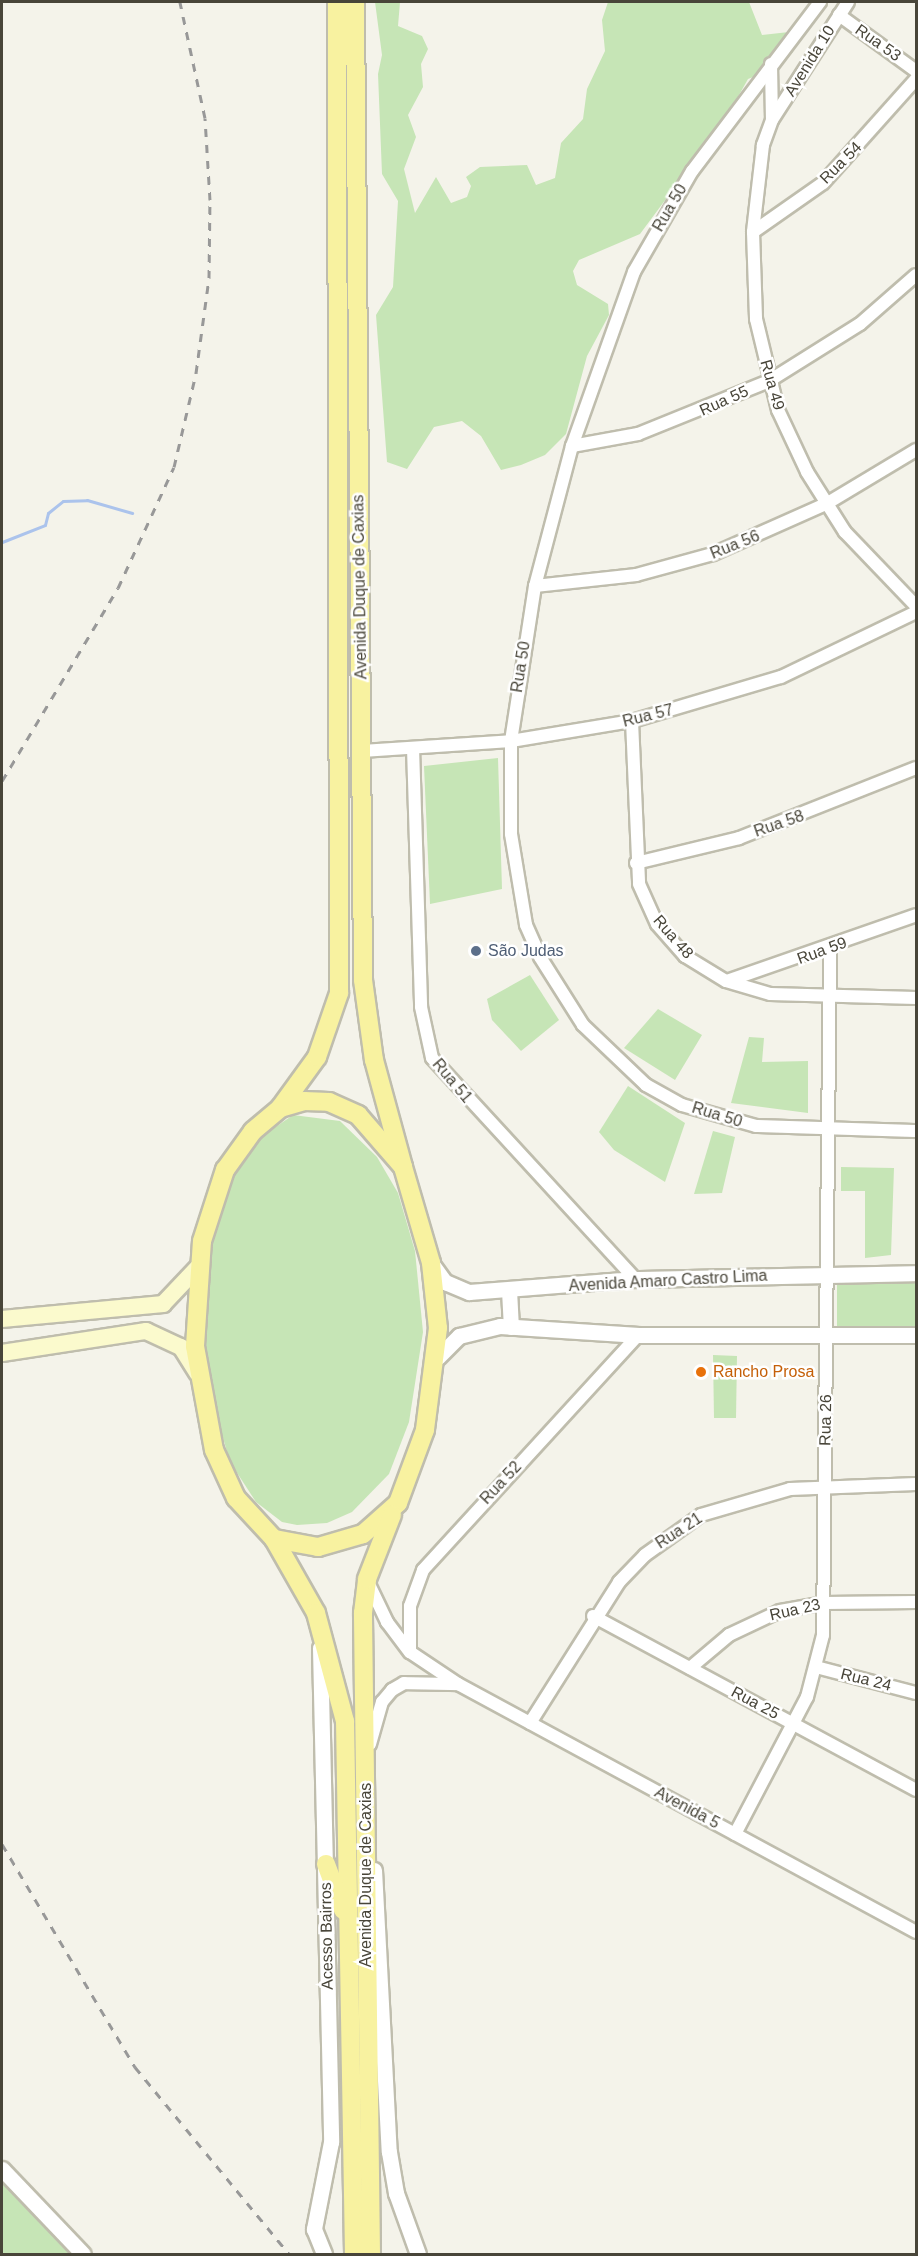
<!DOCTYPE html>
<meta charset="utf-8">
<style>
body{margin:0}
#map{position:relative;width:918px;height:2256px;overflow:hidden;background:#f4f3ea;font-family:Helvetica,sans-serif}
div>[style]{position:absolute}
.green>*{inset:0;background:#c6e5b6}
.stream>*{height:3px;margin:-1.5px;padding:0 1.5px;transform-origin:1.5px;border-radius:1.5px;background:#abc3ec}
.roads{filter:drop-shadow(2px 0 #bfbdad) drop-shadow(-2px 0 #bfbdad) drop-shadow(0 2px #bfbdad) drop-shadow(0 -2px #bfbdad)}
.minor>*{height:12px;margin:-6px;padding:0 6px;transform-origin:6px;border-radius:6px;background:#fff}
.tertiary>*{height:15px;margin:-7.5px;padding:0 7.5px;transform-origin:7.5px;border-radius:7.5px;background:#fff}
.secondary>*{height:16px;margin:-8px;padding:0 8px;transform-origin:8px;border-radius:8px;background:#fbfacd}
.primary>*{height:18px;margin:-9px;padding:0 9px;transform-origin:9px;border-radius:9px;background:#f8f2a0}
.rail>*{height:3px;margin-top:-1.5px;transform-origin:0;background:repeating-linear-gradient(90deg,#989898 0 8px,transparent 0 16px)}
.dots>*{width:16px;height:16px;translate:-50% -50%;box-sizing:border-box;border:3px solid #fff;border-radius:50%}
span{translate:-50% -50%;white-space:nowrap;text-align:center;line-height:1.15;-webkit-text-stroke:5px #fff;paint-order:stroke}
.street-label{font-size:16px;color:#484539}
.service-label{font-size:16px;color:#4e5e75}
.left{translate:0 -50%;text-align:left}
.food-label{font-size:16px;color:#c56008}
.frame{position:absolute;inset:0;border:3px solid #484539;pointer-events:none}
</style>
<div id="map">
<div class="green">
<div style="clip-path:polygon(375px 2px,400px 2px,398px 26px,422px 36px,428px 49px,421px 64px,423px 87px,408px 115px,416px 137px,404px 169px,415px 213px,436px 177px,451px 203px,467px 197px,471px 186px,466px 177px,480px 167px,527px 165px,536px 185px,555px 178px,561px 143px,583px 119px,587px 89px,605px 51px,602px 20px,608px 2px,749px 2px,762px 35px,789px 32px,795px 38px,793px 52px,781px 66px,748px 79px,726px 118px,640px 234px,579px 260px,573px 271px,577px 285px,608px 304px,609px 315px,587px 356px,566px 434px,545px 455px,521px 465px,501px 470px,481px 436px,462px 421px,434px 427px,407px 469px,387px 462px,376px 315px,393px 287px,398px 201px,382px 174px,378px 74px,382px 55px)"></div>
<div style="clip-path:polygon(498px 758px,502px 889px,430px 904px,424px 766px)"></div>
<div style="clip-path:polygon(530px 975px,559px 1020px,521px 1051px,492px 1020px,487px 999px)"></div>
<div style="clip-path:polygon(658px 1009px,702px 1035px,675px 1080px,624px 1048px)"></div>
<div style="clip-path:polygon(749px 1037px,764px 1038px,762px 1062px,808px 1061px,808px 1113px,731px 1103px)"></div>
<div style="clip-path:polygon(628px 1086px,685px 1123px,665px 1182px,614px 1150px,599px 1132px)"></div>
<div style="clip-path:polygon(293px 1115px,340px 1121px,377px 1157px,398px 1193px,415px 1251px,423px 1332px,409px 1422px,389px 1474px,352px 1512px,327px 1523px,297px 1525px,282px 1522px,256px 1502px,230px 1462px,210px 1393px,204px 1342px,211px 1247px,230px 1181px,254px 1142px)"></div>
<div style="clip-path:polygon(713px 1131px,735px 1137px,722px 1193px,694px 1194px)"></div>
<div style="clip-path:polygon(841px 1167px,894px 1168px,891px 1255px,865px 1258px,865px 1191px,841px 1191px)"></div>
<div style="clip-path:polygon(916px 1277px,916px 1328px,837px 1327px,837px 1278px)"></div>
<div style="clip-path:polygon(713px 1355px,737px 1356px,736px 1418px,714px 1418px)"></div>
<div style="clip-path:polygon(2px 2167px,85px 2254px,2px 2254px)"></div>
</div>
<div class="stream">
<div style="left:2px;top:542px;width:46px;rotate:-21.6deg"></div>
<div style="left:45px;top:525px;width:12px;rotate:-76deg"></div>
<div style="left:48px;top:513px;width:19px;rotate:-39deg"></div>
<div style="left:63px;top:501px;width:24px;rotate:-2deg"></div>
<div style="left:87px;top:500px;width:47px;rotate:16.1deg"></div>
</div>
<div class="roads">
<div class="minor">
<div style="left:820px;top:2px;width:212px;rotate:127.1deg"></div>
<div style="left:692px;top:171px;width:116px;rotate:119.9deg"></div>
<div style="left:634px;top:272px;width:185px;rotate:109.6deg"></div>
<div style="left:572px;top:446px;width:145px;rotate:104.8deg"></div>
<div style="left:535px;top:586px;width:157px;rotate:98.8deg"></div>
<div style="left:511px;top:741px;width:93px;rotate:90deg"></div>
<div style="left:511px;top:834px;width:92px;rotate:80.6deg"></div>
<div style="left:526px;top:925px;width:35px;rotate:66deg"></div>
<div style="left:540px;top:957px;width:80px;rotate:57.7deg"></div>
<div style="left:583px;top:1025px;width:87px;rotate:43.6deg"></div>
<div style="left:646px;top:1085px;width:41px;rotate:29.1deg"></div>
<div style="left:682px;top:1105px;width:77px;rotate:15.8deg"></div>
<div style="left:756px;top:1126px;width:160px;rotate:1.8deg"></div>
<div style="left:848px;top:2px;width:140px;rotate:122.8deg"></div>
<div style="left:772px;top:120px;width:27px;rotate:110deg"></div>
<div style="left:763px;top:145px;width:88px;rotate:96.6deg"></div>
<div style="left:753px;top:232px;width:87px;rotate:88deg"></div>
<div style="left:756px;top:319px;width:94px;rotate:76.4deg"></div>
<div style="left:778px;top:410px;width:68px;rotate:64.9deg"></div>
<div style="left:807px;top:472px;width:71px;rotate:57.7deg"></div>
<div style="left:845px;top:532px;width:103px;rotate:46.2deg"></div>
<div style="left:839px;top:15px;width:95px;rotate:36deg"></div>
<div style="left:771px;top:64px;width:55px;rotate:89deg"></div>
<div style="left:753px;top:232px;width:85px;rotate:-35deg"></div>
<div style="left:823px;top:183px;width:140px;rotate:-48.2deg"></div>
<div style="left:572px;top:446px;width:67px;rotate:-10.3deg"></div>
<div style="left:638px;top:434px;width:141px;rotate:-22deg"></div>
<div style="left:769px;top:381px;width:107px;rotate:-32.1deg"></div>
<div style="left:860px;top:324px;width:74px;rotate:-41.2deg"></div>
<div style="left:535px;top:586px;width:102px;rotate:-6.2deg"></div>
<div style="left:636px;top:575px;width:80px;rotate:-15.3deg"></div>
<div style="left:713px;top:554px;width:124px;rotate:-23.9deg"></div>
<div style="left:826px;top:504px;width:105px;rotate:-31deg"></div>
<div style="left:632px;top:721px;width:163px;rotate:87.5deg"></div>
<div style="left:639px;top:884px;width:44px;rotate:65.8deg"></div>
<div style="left:657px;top:924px;width:43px;rotate:48.8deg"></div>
<div style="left:685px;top:956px;width:48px;rotate:31.4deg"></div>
<div style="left:726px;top:981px;width:46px;rotate:16.5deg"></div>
<div style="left:770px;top:994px;width:146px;rotate:1.6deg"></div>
<div style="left:413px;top:748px;width:259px;rotate:88.2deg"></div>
<div style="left:421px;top:1007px;width:52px;rotate:77.8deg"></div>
<div style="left:432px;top:1058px;width:300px;rotate:47.4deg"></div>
<div style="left:362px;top:751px;width:149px;rotate:-3.8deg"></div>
<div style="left:511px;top:741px;width:123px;rotate:-9.4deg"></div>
<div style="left:632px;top:721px;width:155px;rotate:-16.5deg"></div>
<div style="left:781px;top:677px;width:150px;rotate:-25.7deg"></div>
<div style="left:636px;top:863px;width:106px;rotate:-13.6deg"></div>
<div style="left:739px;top:838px;width:190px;rotate:-21.6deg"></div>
<div style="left:727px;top:981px;width:200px;rotate:-19.2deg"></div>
<div style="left:367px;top:1580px;width:47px;rotate:64.5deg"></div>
<div style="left:387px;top:1622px;width:38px;rotate:53deg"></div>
<div style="left:410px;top:1652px;width:58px;rotate:33.7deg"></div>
<div style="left:458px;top:1684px;width:521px;rotate:28.43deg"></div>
<div style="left:593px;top:1616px;width:367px;rotate:28.3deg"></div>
<div style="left:410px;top:1652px;width:46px;rotate:-90deg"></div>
<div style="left:410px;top:1606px;width:38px;rotate:-70deg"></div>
<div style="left:423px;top:1570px;width:319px;rotate:-47.5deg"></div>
<div style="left:816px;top:1667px;width:103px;rotate:14.6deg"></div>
<div style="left:690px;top:1668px;width:51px;rotate:-40.2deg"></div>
<div style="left:729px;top:1635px;width:56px;rotate:-25.2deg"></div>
<div style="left:780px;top:1611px;width:46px;rotate:-10.1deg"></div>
<div style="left:825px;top:1603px;width:91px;rotate:-0.6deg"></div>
<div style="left:530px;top:1723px;width:167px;rotate:-57.7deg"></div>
<div style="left:619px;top:1582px;width:37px;rotate:-46deg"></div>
<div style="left:645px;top:1555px;width:69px;rotate:-35.5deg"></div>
<div style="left:701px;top:1515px;width:93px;rotate:-16.3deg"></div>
<div style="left:790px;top:1489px;width:126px;rotate:-2.3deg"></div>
<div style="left:370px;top:1744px;width:44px;rotate:-74.1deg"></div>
<div style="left:382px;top:1702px;width:16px;rotate:-50deg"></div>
<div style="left:392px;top:1690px;width:14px;rotate:-30deg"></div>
<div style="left:404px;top:1683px;width:53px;rotate:1.1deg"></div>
<div style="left:735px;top:1834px;width:155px;rotate:-62.3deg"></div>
<div style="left:807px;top:1697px;width:64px;rotate:-75.5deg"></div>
<div style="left:823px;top:1635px;width:686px;rotate:-89.42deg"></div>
</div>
<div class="tertiary">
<div style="left:431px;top:1263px;width:24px;rotate:54deg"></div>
<div style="left:445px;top:1282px;width:26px;rotate:23deg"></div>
<div style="left:469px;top:1292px;width:167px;rotate:-4.5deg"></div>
<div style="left:635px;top:1279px;width:281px;rotate:-1.2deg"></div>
<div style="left:509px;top:1290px;width:37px;rotate:87deg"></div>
<div style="left:438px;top:1357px;width:30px;rotate:-45deg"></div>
<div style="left:459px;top:1336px;width:42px;rotate:-13.7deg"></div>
<div style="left:500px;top:1326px;width:139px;rotate:3.7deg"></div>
<div style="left:639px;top:1335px;width:277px"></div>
<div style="left:320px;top:1648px;width:494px;rotate:88.7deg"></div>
<div style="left:331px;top:2142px;width:89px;rotate:101.1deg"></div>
<div style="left:314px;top:2229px;width:27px;rotate:68deg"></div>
<div style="left:374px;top:1870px;width:282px;rotate:87deg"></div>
<div style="left:389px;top:2152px;width:42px;rotate:80.3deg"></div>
<div style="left:396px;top:2193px;width:65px;rotate:70.2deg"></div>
<div style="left:2px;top:2169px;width:117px;rotate:46.4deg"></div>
</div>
<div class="secondary">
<div style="left:2px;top:1319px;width:162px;rotate:-5.3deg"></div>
<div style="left:163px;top:1304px;width:51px;rotate:-46.6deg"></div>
<div style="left:2px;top:1353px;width:146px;rotate:-8.7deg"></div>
<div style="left:146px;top:1331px;width:38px;rotate:25deg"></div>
<div style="left:181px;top:1347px;width:31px;rotate:58deg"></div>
</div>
<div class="primary">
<div style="left:355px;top:2px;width:978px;rotate:89.53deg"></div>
<div style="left:363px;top:980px;width:81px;rotate:82.2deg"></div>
<div style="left:374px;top:1060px;width:111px;rotate:74.8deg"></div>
<div style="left:304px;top:1101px;width:25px;rotate:2deg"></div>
<div style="left:329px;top:1102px;width:32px;rotate:24deg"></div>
<div style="left:358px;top:1115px;width:69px;rotate:49.1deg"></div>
<div style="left:403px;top:1167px;width:100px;rotate:73.7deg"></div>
<div style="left:431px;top:1263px;width:65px;rotate:83.9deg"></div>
<div style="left:438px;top:1328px;width:103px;rotate:97.3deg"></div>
<div style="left:425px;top:1430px;width:78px;rotate:110.3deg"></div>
<div style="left:398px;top:1503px;width:47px;rotate:138.5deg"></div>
<div style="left:363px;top:1534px;width:47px;rotate:163.9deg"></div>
<div style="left:318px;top:1547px;width:45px;rotate:-169.7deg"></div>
<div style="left:274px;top:1539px;width:56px;rotate:-132.8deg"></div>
<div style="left:236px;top:1498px;width:53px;rotate:-114.6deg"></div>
<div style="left:214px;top:1450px;width:106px;rotate:-100.4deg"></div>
<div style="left:195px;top:1346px;width:105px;rotate:-86.2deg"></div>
<div style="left:202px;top:1241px;width:75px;rotate:-72.1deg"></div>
<div style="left:225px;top:1170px;width:48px;rotate:-54.3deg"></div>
<div style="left:253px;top:1131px;width:35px;rotate:-40deg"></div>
<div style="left:280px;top:1108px;width:25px;rotate:-16deg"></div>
<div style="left:280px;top:1108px;width:63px;rotate:-54deg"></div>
<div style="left:317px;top:1057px;width:68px;rotate:-71deg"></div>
<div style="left:339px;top:993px;width:991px;rotate:-90.12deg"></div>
<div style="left:274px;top:1539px;width:85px;rotate:60.4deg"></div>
<div style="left:316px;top:1613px;width:112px;rotate:75deg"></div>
<div style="left:345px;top:1721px;width:533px;rotate:89.03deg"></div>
<div style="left:326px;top:1864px;width:49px;rotate:69.7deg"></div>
<div style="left:371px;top:2254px;width:641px;rotate:-90.72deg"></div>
<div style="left:363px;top:1613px;width:34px;rotate:-83deg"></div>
<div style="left:367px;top:1579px;width:69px;rotate:-68.7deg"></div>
</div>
</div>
<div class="rail">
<div style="left:2px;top:781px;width:225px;rotate:-59deg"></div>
<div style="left:118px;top:588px;width:133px;rotate:-65.2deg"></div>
<div style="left:174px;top:467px;width:97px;rotate:-76.8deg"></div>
<div style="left:196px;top:373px;width:96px;rotate:-82.2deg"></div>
<div style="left:209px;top:278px;width:78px;rotate:-89.3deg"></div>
<div style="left:210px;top:200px;width:82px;rotate:-93.5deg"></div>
<div style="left:205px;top:118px;width:119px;rotate:-102.2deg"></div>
<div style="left:2px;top:1844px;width:260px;rotate:59.2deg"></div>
<div style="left:135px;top:2067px;width:242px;rotate:50.5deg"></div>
</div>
<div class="dots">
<div style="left:476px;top:951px;background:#5c6f8a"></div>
<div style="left:701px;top:1372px;background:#e8710a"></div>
</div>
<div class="street-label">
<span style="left:878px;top:43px;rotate:35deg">Rua 53</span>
<span style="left:810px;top:61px;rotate:-58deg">Avenida 10</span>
<span style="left:841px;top:163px;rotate:-45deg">Rua 54</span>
<span style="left:670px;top:208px;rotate:-60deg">Rua 50</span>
<span style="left:772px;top:385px;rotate:74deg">Rua 49</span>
<span style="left:724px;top:401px;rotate:-24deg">Rua 55</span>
<span style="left:735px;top:545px;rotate:-22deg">Rua 56</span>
<span style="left:360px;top:587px;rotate:-91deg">Avenida Duque de Caxias</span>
<span style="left:521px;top:667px;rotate:-81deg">Rua 50</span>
<span style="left:648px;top:716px;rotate:-14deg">Rua 57</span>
<span style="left:779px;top:824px;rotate:-19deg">Rua 58</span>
<span style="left:673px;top:937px;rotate:49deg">Rua 48</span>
<span style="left:822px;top:951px;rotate:-20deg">Rua 59</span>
<span style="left:452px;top:1081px;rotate:50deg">Rua 51</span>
<span style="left:717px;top:1115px;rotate:17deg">Rua 50</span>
<span style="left:668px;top:1281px;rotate:-3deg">Avenida Amaro Castro Lima</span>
<span style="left:826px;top:1420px;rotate:-89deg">Rua 26</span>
<span style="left:501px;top:1483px;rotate:-47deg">Rua 52</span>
<span style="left:679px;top:1531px;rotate:-33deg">Rua 21</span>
<span style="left:795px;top:1610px;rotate:-13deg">Rua 23</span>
<span style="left:866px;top:1680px;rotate:14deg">Rua 24</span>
<span style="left:755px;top:1703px;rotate:28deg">Rua 25</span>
<span style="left:687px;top:1808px;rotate:28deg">Avenida 5</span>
<span style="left:366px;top:1875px;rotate:-90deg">Avenida Duque de Caxias</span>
<span style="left:327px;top:1936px;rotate:-91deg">Acesso Bairros</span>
</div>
<div class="service-label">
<span class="left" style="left:488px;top:951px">São Judas</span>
</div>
<div class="food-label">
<span class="left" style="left:713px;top:1372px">Rancho Prosa</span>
</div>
<div class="frame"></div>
</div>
